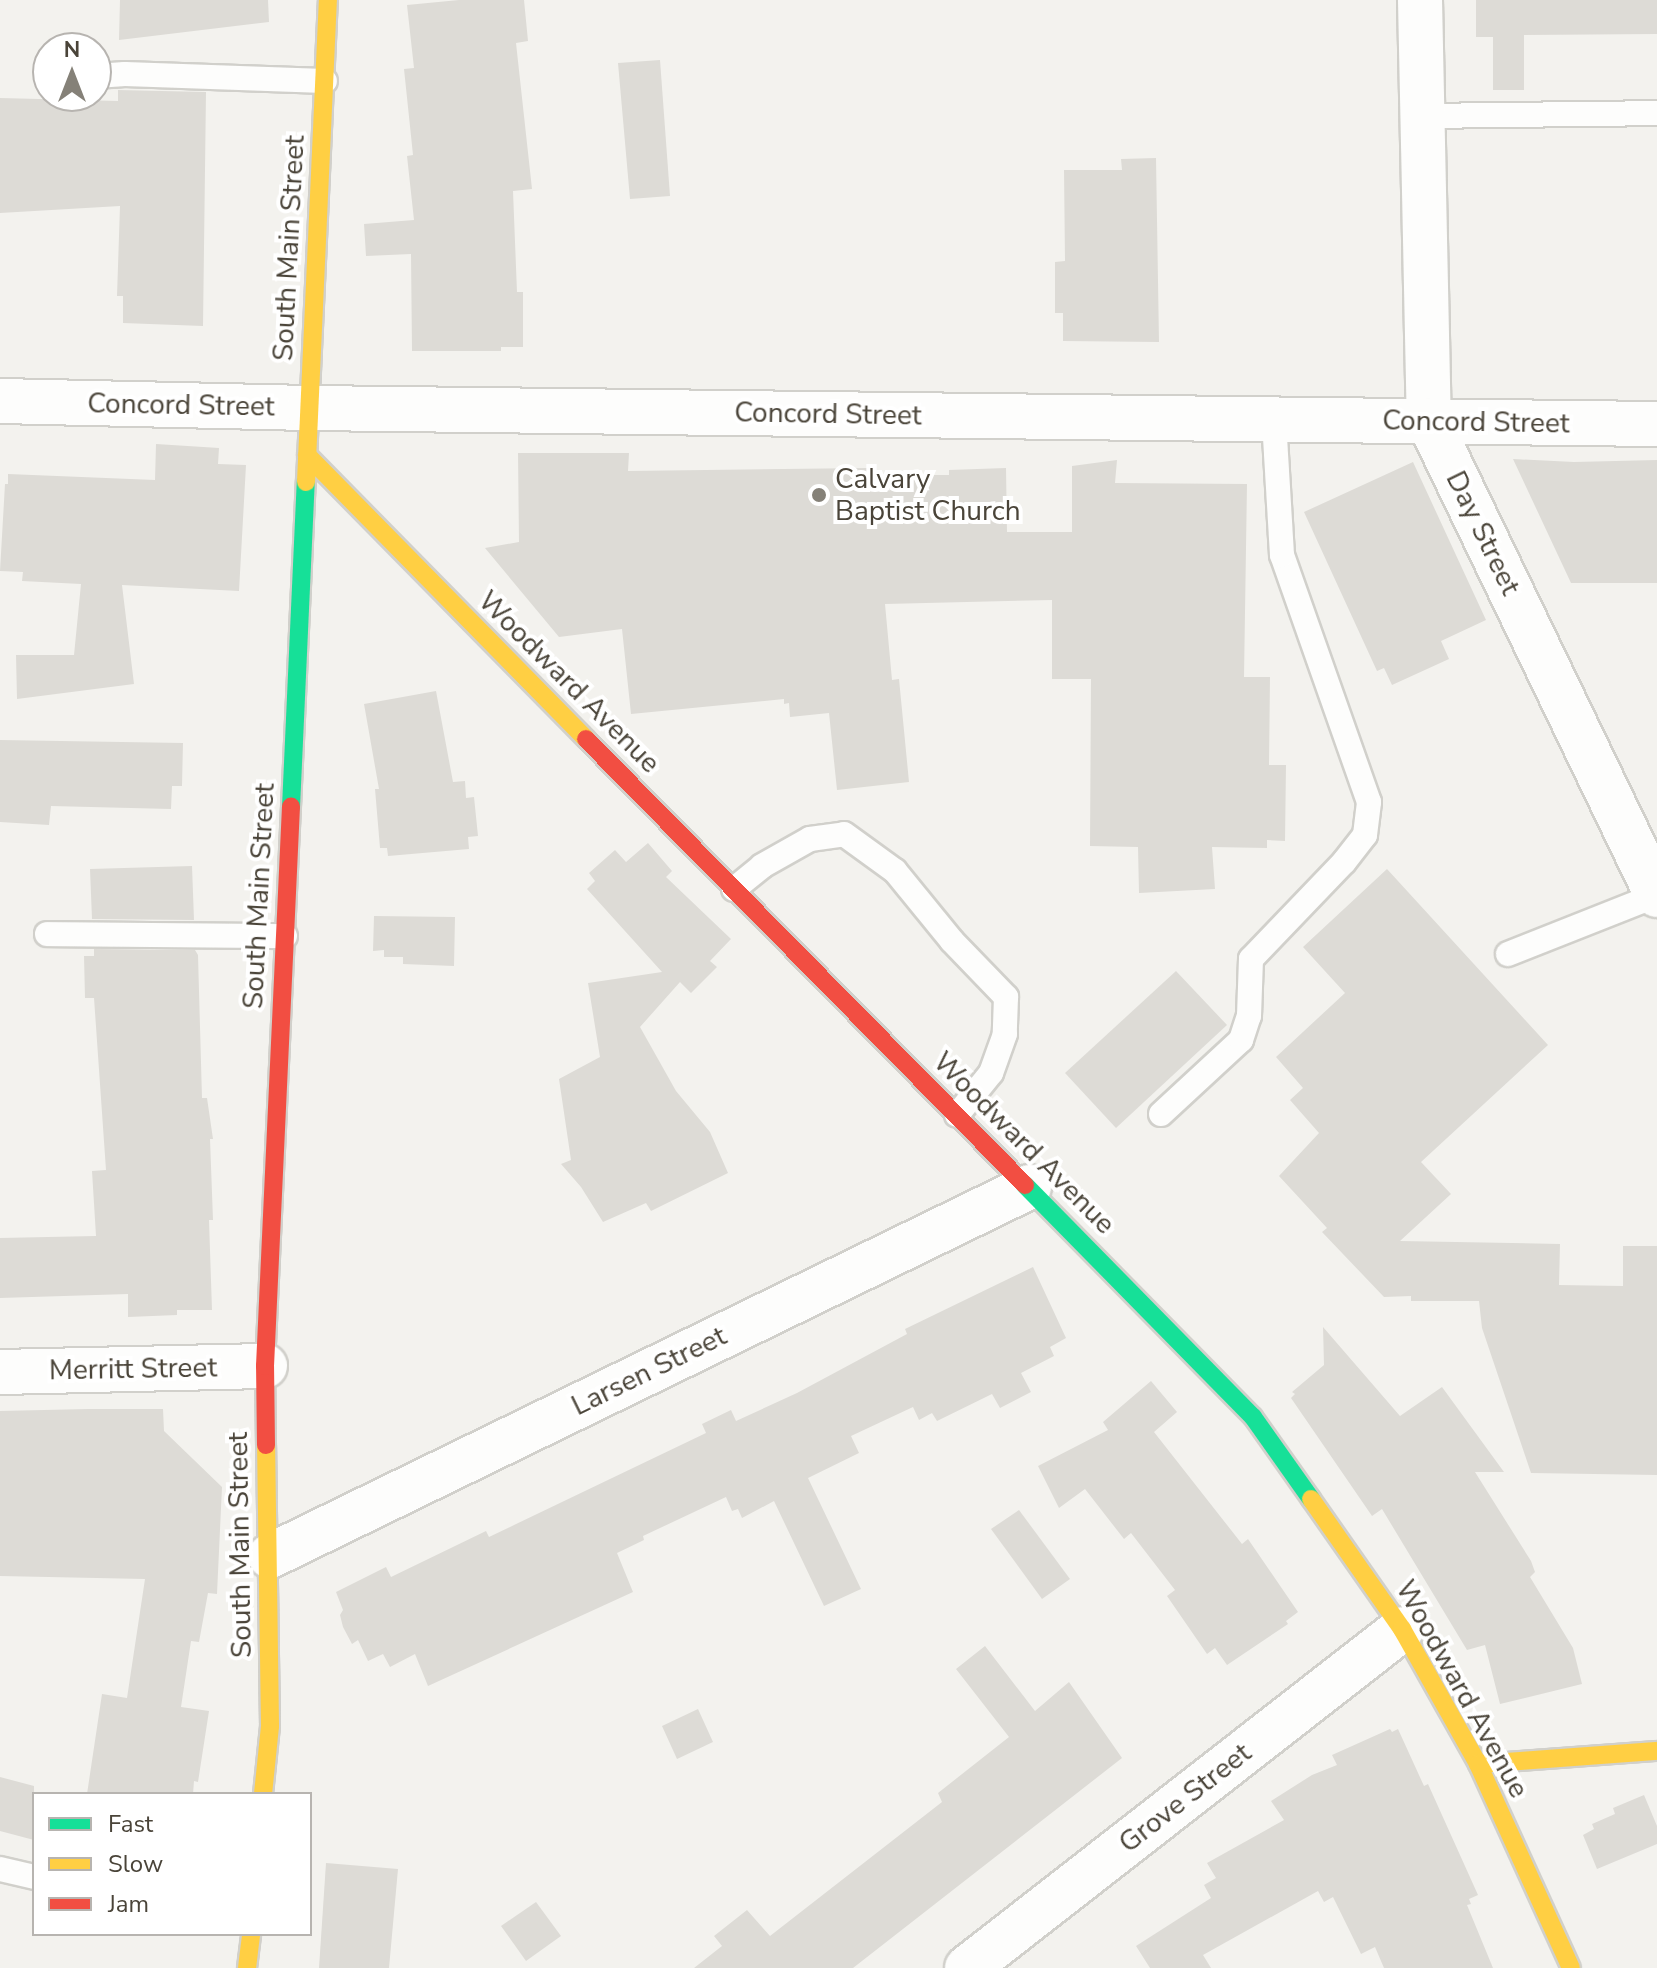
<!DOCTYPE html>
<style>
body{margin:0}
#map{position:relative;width:1657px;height:1968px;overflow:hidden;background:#f3f2ee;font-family:"Nunito Sans",sans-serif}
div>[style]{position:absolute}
.building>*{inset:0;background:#dddbd6}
.roads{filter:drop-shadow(2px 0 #d1d0cb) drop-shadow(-2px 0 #d1d0cb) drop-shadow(0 2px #d1d0cb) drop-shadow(0 -2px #d1d0cb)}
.lane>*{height:24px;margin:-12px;padding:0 12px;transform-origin:12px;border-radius:12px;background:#fdfdfc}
.street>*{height:44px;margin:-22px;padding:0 22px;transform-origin:22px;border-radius:22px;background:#fdfdfc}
.fast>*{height:18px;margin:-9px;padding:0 9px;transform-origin:9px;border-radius:9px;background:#16e098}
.slow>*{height:18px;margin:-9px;padding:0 9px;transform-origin:9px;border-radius:9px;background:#ffcf43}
.jam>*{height:18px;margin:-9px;padding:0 9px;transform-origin:9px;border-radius:9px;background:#f24e42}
.dots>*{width:22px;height:22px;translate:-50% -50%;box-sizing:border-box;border:4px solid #fff;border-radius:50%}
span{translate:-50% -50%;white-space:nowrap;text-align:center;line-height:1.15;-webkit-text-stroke:8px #fff;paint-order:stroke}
.street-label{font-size:28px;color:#4a4439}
.poi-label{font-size:28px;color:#4a4439}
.left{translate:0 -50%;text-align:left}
.legend{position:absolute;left:32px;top:1792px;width:280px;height:144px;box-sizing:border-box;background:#fff;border:2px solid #b7b4b0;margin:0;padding:10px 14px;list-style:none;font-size:24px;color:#4a4439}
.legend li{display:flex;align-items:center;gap:16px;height:40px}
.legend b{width:40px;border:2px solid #b7b4b0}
.north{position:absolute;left:32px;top:32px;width:80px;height:80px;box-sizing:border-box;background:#fff;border:2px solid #b7b4b0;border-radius:50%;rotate:0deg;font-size:22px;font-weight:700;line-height:32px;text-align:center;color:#4a4439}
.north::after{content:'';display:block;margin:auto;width:28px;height:36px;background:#858178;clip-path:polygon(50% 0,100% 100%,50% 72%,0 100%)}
</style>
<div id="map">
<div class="building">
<div style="clip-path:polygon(120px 0,268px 0,269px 22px,119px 40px)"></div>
<div style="clip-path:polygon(459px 0,524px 0,528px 41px,516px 43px,532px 189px,513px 191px,517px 292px,523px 292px,523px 347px,501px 347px,501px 351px,412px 351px,411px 254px,366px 256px,364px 224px,414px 220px,407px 156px,413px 155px,404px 69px,414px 68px,407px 5px)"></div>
<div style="clip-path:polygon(1476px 0,1657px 0,1657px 34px,1524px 35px,1524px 90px,1493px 90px,1493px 37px,1476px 37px)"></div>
<div style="clip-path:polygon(660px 60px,670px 196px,630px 199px,618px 63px)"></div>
<div style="clip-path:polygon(118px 90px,206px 92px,203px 326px,123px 323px,123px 296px,117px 296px,120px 206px,0 213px,0 98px,118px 101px)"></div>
<div style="clip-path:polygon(1156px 158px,1159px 342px,1063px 341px,1063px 313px,1055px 313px,1055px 262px,1065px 261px,1064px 170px,1122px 170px,1121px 159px)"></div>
<div style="clip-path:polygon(156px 444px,219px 448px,218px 464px,246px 465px,239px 591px,122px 585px,134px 684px,17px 699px,16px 655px,74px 655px,81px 584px,22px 581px,23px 572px,0 571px,5px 484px,8px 484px,8px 474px,155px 480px)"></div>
<div style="clip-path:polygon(518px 453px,629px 453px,628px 471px,867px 468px,867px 475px,949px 475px,949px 470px,1006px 468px,1007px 532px,1072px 532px,1072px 466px,1117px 460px,1115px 483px,1247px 484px,1244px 677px,1270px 677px,1269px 765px,1286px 765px,1285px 841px,1267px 840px,1267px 848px,1212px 847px,1215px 889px,1139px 893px,1138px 847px,1090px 846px,1091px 679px,1052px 679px,1052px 600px,885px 604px,892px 680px,899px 679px,909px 782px,837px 790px,829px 713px,790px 717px,789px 703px,784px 704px,784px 699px,631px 714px,622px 629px,559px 637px,485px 548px,519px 542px)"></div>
<div style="clip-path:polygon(1513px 459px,1574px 462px,1657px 460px,1657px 583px,1571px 583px)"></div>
<div style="clip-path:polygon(1413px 462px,1486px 620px,1441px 641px,1449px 659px,1392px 685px,1384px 668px,1377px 671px,1304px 512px)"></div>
<div style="clip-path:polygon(436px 691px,453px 782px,465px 781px,466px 798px,474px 797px,478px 836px,468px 837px,469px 849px,388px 856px,387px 848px,380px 848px,375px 789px,379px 789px,364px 704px)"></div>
<div style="clip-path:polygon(0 740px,183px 743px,182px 786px,172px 786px,171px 809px,51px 806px,49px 825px,0 822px)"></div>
<div style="clip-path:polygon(648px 843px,672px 871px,666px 877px,731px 939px,710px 961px,717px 967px,691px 993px,680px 982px,640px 1027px,676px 1091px,710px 1132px,728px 1173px,651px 1211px,646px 1203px,603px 1222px,581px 1187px,561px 1164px,571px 1160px,559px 1079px,600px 1057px,588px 983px,662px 972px,587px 889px,595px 881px,589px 873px,615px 850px,626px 862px)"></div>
<div style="clip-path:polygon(192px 866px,194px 920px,92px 919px,90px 869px)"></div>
<div style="clip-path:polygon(1387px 869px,1548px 1045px,1421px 1162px,1451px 1194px,1400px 1241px,1560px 1244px,1559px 1285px,1623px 1286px,1623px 1246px,1657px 1246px,1657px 1475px,1531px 1473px,1482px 1328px,1479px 1301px,1411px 1301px,1411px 1296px,1384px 1297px,1322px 1232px,1327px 1228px,1279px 1176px,1319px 1133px,1290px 1100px,1303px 1088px,1276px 1057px,1345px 993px,1303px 947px)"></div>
<div style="clip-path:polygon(374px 916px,455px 917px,454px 966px,403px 964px,403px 957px,384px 957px,384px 950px,373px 951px)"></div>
<div style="clip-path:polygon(94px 949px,195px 950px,198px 955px,202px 1098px,207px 1098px,213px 1139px,210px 1139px,213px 1220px,209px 1220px,212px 1310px,177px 1310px,177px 1315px,128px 1317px,128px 1294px,0 1298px,0 1238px,96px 1236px,92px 1171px,106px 1170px,94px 998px,85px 998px,84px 956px,94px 956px)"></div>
<div style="clip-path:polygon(1176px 971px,1227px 1025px,1116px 1128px,1065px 1073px)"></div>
<div style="clip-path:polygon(1033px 1267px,1066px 1338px,1050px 1347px,1054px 1356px,1021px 1373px,1031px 1392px,1000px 1408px,992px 1394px,937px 1421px,932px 1413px,919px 1420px,913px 1407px,851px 1436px,859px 1453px,808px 1478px,861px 1589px,824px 1606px,774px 1501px,742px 1518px,738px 1509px,732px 1511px,726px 1497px,643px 1536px,644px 1540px,617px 1553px,633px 1592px,428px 1686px,415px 1654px,390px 1667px,383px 1654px,368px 1661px,358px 1640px,352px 1644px,343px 1627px,340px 1615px,343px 1610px,336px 1592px,386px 1567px,391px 1577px,486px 1531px,489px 1537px,706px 1433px,702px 1424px,731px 1410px,736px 1421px,797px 1393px,907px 1334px,905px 1329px)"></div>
<div style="clip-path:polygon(1323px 1327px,1400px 1416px,1442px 1387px,1504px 1472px,1475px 1472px,1531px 1561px,1535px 1572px,1530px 1577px,1573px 1648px,1582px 1684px,1500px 1704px,1485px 1645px,1467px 1650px,1382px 1509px,1372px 1516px,1291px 1398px,1295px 1394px,1292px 1392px,1324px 1365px)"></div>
<div style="clip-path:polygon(1151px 1381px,1177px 1412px,1154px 1432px,1242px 1544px,1248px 1539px,1298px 1612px,1286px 1621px,1288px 1624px,1227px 1665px,1215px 1648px,1207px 1654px,1167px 1596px,1175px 1590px,1131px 1533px,1124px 1539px,1085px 1489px,1059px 1508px,1038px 1466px,1108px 1430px,1103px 1422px)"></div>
<div style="clip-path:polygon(88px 1409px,163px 1409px,164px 1431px,222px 1487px,217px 1594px,208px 1593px,199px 1642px,191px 1641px,181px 1707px,209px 1711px,198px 1782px,194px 1781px,193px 1794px,87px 1794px,102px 1694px,127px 1698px,145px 1579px,0 1576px,0 1411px)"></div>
<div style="clip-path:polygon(1019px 1510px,1070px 1579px,1042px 1599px,991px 1529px)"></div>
<div style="clip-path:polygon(985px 1646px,1035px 1711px,1069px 1682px,1122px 1758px,853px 1968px,694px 1968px,722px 1946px,714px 1936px,747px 1910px,770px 1936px,942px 1802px,938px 1793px,1009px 1737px,956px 1669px)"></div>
<div style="clip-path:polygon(698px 1709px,713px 1742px,677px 1759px,662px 1726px)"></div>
<div style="clip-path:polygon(1390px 1729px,1392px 1732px,1398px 1729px,1424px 1786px,1428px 1784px,1478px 1895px,1469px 1899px,1471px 1904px,1467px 1905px,1493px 1968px,1384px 1968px,1375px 1947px,1361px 1954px,1333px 1897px,1324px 1902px,1318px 1891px,1203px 1955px,1211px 1968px,1150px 1968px,1136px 1946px,1211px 1898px,1204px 1885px,1216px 1878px,1207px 1863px,1284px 1820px,1271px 1801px,1312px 1775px,1337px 1765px,1332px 1755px)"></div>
<div style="clip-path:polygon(0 1777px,34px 1786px,34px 1840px,0 1831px)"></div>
<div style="clip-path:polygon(1644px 1795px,1657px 1826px,1657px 1844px,1597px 1869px,1583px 1835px,1594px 1829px,1592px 1824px,1615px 1814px,1613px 1808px)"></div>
<div style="clip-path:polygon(326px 1863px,398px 1869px,389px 1968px,319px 1968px)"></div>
<div style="clip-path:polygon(536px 1902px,561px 1936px,526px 1961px,501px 1926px)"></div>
</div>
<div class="roads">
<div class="lane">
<div style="left:96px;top:76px;width:29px;rotate:-4deg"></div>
<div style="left:125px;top:74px;width:200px;rotate:2deg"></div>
<div style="left:1421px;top:116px;width:236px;rotate:-0.7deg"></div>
<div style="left:734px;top:889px;width:36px;rotate:-39deg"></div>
<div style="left:762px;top:866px;width:55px;rotate:-29.4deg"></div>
<div style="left:810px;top:839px;width:34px;rotate:-8deg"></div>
<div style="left:844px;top:834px;width:63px;rotate:36deg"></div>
<div style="left:895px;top:871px;width:90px;rotate:50.8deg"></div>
<div style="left:952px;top:941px;width:78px;rotate:46deg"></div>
<div style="left:1006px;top:997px;width:37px;rotate:92deg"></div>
<div style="left:1005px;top:1034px;width:41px;rotate:109.7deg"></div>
<div style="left:991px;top:1073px;width:54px;rotate:129deg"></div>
<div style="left:47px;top:934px;width:238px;rotate:0.5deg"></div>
<div style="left:1508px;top:954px;width:160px;rotate:-21.6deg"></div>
<div style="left:1161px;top:1114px;width:109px;rotate:-42.8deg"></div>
<div style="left:1241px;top:1040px;width:25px;rotate:-72deg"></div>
<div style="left:1249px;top:1016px;width:57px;rotate:-88deg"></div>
<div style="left:1251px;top:959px;width:134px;rotate:-46.2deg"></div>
<div style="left:1344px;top:862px;width:34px;rotate:-52deg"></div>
<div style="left:1365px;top:835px;width:33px;rotate:-83deg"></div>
<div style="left:1369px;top:802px;width:262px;rotate:-109.4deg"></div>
<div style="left:1282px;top:555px;width:135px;rotate:-93.4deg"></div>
<div style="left:0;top:1869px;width:35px;rotate:13deg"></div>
</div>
<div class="street">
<div style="left:1420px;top:0;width:421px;rotate:88.8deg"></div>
<div style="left:1429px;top:421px;width:526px;rotate:64.31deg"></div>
<div style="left:0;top:401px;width:309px;rotate:1.3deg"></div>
<div style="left:309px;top:408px;width:1348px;rotate:0.68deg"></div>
<div style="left:0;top:1372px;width:265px;rotate:-1.3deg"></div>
<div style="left:270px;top:1556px;width:844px;rotate:-25.93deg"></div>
<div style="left:967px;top:1968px;width:551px;rotate:-37.93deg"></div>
</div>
<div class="fast">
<div style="left:291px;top:807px;width:325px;rotate:-87.4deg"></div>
<div style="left:1025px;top:1185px;width:325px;rotate:45.5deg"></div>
<div style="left:1253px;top:1417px;width:100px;rotate:54.7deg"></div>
</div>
<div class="slow">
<div style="left:307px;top:455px;width:398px;rotate:45.5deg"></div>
<div style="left:306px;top:482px;width:483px;rotate:-87.4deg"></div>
<div style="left:1311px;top:1499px;width:159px;rotate:55deg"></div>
<div style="left:1402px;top:1629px;width:155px;rotate:60.6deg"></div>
<div style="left:1478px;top:1764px;width:224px;rotate:65.5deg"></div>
<div style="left:1478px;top:1764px;width:179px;rotate:-4.2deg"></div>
<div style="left:263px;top:1794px;width:68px;rotate:-84.1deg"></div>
<div style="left:270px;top:1726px;width:281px;rotate:-90.8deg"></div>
<div style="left:247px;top:1968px;width:34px;rotate:-83deg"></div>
</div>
<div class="jam">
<div style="left:586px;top:739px;width:626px;rotate:45.45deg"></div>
<div style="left:266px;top:1445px;width:79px;rotate:-90.7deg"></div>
<div style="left:265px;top:1366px;width:560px;rotate:-87.34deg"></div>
</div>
</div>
<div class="dots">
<div style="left:819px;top:495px;background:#858178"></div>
</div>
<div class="street-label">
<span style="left:289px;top:248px;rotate:-87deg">South Main Street</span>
<span style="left:181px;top:405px;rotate:1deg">Concord Street</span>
<span style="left:828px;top:414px;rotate:1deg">Concord Street</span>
<span style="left:1476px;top:422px;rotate:1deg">Concord Street</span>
<span style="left:1483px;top:533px;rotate:64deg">Day Street</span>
<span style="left:569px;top:682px;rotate:45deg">Woodward Avenue</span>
<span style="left:259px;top:896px;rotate:-87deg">South Main Street</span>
<span style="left:1024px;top:1143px;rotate:45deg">Woodward Avenue</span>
<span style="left:133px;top:1369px;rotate:-1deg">Merritt Street</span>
<span style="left:649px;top:1371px;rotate:-26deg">Larsen Street</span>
<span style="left:240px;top:1545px;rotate:-91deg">South Main Street</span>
<span style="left:1462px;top:1689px;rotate:61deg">Woodward Avenue</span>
<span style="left:1185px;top:1798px;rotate:-38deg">Grove Street</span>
</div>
<div class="poi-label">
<span class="left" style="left:835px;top:495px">Calvary<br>Baptist Church</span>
</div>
<ul class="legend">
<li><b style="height:10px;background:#16e098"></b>Fast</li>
<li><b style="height:10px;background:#ffcf43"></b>Slow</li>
<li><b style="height:10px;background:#f24e42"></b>Jam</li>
</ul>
<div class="north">N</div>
</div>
